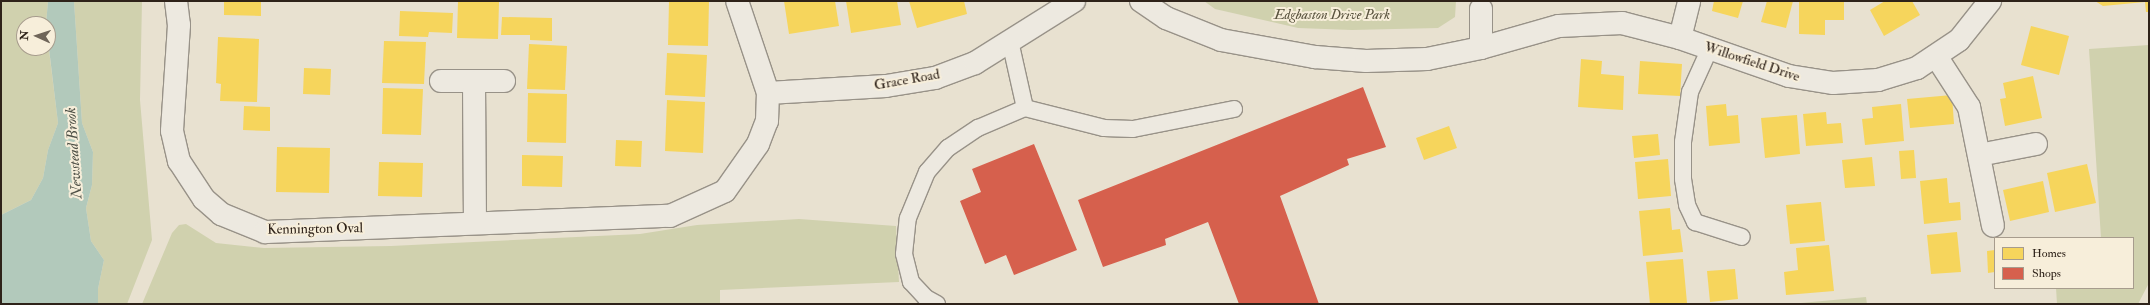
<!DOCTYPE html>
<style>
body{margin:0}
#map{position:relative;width:2150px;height:305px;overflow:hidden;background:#e8e1d0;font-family:"IM FELL Double Pica",serif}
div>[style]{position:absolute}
.green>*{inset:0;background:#d0d1ae}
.water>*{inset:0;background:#b2c9bb}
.homes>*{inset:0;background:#f6d55c}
.shops>*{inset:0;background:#d6604d}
.roads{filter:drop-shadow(1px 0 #989288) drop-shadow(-1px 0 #989288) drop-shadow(0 1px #989288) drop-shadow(0 -1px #989288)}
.lane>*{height:16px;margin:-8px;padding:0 8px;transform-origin:8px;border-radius:8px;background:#ede9e0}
.street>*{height:22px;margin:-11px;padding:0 11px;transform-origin:11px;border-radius:11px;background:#ede9e0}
span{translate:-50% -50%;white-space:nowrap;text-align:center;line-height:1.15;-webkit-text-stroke:4px #f7eeda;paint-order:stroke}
.park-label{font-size:14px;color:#59533e;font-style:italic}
.street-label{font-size:14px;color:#2e2219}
.water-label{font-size:15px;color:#4f5147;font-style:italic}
.frame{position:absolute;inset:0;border:2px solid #2e2219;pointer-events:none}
.legend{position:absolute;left:1994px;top:237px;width:140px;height:52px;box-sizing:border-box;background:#f7eeda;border:1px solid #a79c8d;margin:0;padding:5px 7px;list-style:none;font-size:12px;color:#2e2219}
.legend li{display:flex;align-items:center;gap:8px;height:20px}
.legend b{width:20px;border:1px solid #a79c8d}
.north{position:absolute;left:16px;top:16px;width:40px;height:40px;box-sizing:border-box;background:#f7eeda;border:1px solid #a79c8d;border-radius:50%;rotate:273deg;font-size:11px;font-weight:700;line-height:16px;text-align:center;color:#2e2219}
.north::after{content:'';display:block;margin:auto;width:14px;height:18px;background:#6f6559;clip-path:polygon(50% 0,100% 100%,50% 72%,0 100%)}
</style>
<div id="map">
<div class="green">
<div style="clip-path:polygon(1px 1px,48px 1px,46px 24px,24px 24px,24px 48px,48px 48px,48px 42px,58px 123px,48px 150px,43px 178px,31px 200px,1px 215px)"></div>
<div style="clip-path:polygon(74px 1px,142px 1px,140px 100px,152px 240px,127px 304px,98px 304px,98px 289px,104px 260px,91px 241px,86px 208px,92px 185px,93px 152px,82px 123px)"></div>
<div style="clip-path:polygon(1204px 1px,1456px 1px,1455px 17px,1438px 28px,1352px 30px,1298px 28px,1215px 9px)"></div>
<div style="clip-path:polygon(2149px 45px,2149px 283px,2138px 304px,2057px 304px,2056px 288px,2133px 288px,2133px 238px,2101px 238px,2089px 49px)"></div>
<div style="clip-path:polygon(799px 219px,896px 226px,899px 282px,720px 290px,720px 304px,142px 304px,172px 233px,179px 225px,186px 224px,216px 243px,264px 248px,391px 246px,640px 234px,697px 225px)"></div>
<div style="clip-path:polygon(1866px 297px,1867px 304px,1790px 304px)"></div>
</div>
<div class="water">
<div style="clip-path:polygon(48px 1px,74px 1px,82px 123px,93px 152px,92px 185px,86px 208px,91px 241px,104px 260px,98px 289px,98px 304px,1px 304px,1px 215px,31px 200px,43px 178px,48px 150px,58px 123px,46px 24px)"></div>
</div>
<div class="homes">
<div style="clip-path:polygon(224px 1px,261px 1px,261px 16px,224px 15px)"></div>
<div style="clip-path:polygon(458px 1px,499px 2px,498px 39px,457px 38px)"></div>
<div style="clip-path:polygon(669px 1px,709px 1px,708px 46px,668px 45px)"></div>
<div style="clip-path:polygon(784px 1px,835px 1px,839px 26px,789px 34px)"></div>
<div style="clip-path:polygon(846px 1px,897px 1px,901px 25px,851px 33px)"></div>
<div style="clip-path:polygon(909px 1px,964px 1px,967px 14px,917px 28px)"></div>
<div style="clip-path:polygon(1714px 1px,1743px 1px,1738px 18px,1712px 11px)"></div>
<div style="clip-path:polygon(1767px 1px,1793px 1px,1786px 28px,1761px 22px)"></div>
<div style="clip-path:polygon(1799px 1px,1844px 1px,1844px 20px,1825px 20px,1825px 35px,1799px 34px)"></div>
<div style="clip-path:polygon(1885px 1px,1912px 1px,1920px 15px,1884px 36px,1870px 10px)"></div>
<div style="clip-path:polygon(2095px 1px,2149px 1px,2149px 12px,2146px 12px,2145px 2px,2103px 6px)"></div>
<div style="clip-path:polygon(400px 11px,453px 13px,452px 33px,429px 32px,428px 37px,399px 36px)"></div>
<div style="clip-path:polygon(502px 17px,552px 18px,552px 41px,530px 40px,530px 35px,501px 35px)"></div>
<div style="clip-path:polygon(2031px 26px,2069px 36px,2059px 75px,2021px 65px)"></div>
<div style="clip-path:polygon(218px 37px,259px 39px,257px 102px,220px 101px,221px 84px,216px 83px)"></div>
<div style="clip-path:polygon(384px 41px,426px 42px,424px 84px,382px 83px)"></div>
<div style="clip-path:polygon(529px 44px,567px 46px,565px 90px,527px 89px)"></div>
<div style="clip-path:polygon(667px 53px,707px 55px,705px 97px,665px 95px)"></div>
<div style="clip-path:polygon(1581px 59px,1602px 61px,1601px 74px,1624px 76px,1623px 110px,1578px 107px)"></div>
<div style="clip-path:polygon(1640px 61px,1682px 64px,1680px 96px,1638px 94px)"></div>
<div style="clip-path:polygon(304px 68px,331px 69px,330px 95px,303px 94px)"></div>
<div style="clip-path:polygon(2033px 76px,2042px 118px,2005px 126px,2000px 99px,2006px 98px,2003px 83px)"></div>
<div style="clip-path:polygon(383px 88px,423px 89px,421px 135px,382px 134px)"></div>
<div style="clip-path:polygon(528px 93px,567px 94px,566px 143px,527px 142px)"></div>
<div style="clip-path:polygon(1952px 95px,1954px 124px,1910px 128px,1907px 99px)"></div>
<div style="clip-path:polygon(667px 100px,705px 102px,703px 153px,665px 151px)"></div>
<div style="clip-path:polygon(1726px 104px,1727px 116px,1738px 115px,1740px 143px,1709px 146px,1706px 106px)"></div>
<div style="clip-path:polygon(1901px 104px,1904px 141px,1865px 145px,1862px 119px,1873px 118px,1872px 107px)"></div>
<div style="clip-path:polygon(244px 106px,270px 107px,270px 131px,243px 130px)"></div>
<div style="clip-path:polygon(1826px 112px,1827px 124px,1841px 123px,1843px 143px,1806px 146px,1803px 114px)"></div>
<div style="clip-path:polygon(1797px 115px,1800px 154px,1765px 158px,1761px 118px)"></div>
<div style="clip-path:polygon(1449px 126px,1457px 148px,1424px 160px,1416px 138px)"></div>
<div style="clip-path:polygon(1658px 134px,1660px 155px,1634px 158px,1632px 136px)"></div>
<div style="clip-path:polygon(616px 140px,642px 141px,641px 167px,615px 166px)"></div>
<div style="clip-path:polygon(277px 147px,330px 148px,329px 193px,276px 192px)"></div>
<div style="clip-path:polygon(1914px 150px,1916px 178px,1901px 179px,1899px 151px)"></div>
<div style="clip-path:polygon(522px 155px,563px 156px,562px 187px,522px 186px)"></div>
<div style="clip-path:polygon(1872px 157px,1875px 186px,1845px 188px,1842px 160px)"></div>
<div style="clip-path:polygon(1668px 159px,1671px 196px,1638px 199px,1635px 162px)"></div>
<div style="clip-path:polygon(379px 162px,423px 163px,422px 197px,378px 196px)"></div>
<div style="clip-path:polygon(2087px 164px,2096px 203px,2055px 212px,2047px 173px)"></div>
<div style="clip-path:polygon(1947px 178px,1949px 203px,1960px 202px,1961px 220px,1924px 224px,1920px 181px)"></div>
<div style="clip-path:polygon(2043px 181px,2049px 212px,2010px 221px,2003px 190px)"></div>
<div style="clip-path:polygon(1821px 202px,1825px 241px,1790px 244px,1786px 205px)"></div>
<div style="clip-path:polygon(1670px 208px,1672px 230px,1680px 229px,1683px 252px,1643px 256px,1639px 211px)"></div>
<div style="clip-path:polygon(1957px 232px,1961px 272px,1931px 274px,1927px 235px)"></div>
<div style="clip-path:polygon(1829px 245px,1834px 291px,1786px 295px,1784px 272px,1798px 270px,1796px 248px)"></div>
<div style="clip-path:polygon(1995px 250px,1995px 272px,1988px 273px,1987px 251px)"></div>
<div style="clip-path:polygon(1683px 259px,1687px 303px,1650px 304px,1646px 262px)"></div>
<div style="clip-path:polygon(1735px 269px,1738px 299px,1710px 302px,1707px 271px)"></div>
</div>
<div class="shops">
<div style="clip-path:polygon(1363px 87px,1386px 147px,1347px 159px,1349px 165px,1280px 196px,1319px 304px,1239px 304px,1208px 222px,1165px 239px,1166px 245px,1103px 267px,1078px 200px)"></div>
<div style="clip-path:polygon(1034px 144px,1077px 250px,1014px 275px,1006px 255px,985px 264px,960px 201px,981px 192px,972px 169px)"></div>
</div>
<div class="roads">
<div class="lane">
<div style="left:1710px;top:48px;width:48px;rotate:114.4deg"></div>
<div style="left:1690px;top:92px;width:50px;rotate:98deg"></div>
<div style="left:1683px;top:142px;width:37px;rotate:90deg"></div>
<div style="left:1683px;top:179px;width:26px;rotate:81deg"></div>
<div style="left:1687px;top:205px;width:19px;rotate:65deg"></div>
<div style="left:1695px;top:222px;width:49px;rotate:17.7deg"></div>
<div style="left:1025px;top:108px;width:81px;rotate:14.2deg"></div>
<div style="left:1104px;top:128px;width:29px;rotate:2deg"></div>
<div style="left:1133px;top:129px;width:103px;rotate:-11.2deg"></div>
<div style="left:937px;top:304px;width:13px;rotate:-151deg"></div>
<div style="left:926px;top:298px;width:22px;rotate:-133deg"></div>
<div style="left:911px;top:282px;width:29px;rotate:-104deg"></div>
<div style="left:904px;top:254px;width:36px;rotate:-84deg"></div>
<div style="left:908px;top:218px;width:50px;rotate:-67.6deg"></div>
<div style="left:927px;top:172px;width:32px;rotate:-49deg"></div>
<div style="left:948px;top:148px;width:36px;rotate:-34deg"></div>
<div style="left:978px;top:128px;width:51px;rotate:-23.1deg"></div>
<div style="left:1025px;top:108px;width:69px;rotate:-102.6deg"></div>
</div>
<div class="street">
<div style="left:176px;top:1px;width:24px;rotate:83deg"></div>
<div style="left:179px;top:25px;width:106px;rotate:93.8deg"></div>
<div style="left:172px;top:131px;width:31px;rotate:77deg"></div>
<div style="left:179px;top:161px;width:45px;rotate:56.7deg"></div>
<div style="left:204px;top:199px;width:23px;rotate:41deg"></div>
<div style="left:221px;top:214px;width:48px;rotate:22.2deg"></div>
<div style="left:265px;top:232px;width:405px;rotate:-2.3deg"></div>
<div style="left:670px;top:216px;width:60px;rotate:-24.4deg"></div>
<div style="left:725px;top:191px;width:57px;rotate:-54.9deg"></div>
<div style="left:758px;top:144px;width:25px;rotate:-69deg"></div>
<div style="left:767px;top:121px;width:28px;rotate:-88deg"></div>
<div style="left:768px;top:93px;width:97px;rotate:-108.6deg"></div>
<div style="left:1141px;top:1px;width:30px;rotate:34deg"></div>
<div style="left:1166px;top:18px;width:59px;rotate:21.8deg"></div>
<div style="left:1221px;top:40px;width:96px;rotate:10.3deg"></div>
<div style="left:1315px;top:57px;width:51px;rotate:4.5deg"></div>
<div style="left:1366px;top:61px;width:61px;rotate:-1.9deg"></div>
<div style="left:1427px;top:59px;width:55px;rotate:-11.5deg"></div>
<div style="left:1481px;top:48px;width:81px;rotate:-15.8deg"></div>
<div style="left:1559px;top:26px;width:63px;rotate:-2.7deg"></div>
<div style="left:1622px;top:23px;width:60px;rotate:14.5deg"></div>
<div style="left:1680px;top:38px;width:115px;rotate:19.2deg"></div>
<div style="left:1789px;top:76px;width:45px;rotate:9deg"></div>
<div style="left:1833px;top:83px;width:45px;rotate:-3.8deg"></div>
<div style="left:1878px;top:80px;width:41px;rotate:-17.1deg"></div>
<div style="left:1917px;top:68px;width:50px;rotate:-33.7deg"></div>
<div style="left:1959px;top:40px;width:50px;rotate:-51.5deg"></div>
<div style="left:1481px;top:9px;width:39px;rotate:90deg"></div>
<div style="left:1680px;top:38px;width:38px;rotate:-76deg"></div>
<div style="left:1936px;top:56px;width:61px;rotate:57.1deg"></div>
<div style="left:1969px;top:107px;width:121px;rotate:78.6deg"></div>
<div style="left:441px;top:81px;width:63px"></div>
<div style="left:474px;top:82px;width:141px;rotate:89.6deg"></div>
<div style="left:768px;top:93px;width:118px;rotate:-3.4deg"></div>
<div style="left:886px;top:86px;width:50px;rotate:-9.3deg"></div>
<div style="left:935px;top:78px;width:43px;rotate:-20.6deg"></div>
<div style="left:975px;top:63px;width:117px;rotate:-32.1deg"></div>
<div style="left:1979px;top:155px;width:58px;rotate:-10.9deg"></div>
</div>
</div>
<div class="park-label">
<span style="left:1332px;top:15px">Edgbaston Drive Park</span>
</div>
<div class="street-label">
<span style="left:1752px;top:62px;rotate:18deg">Willowfield Drive</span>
<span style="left:907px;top:80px;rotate:-10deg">Grace Road</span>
<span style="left:315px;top:229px;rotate:-1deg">Kennington Oval</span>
</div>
<div class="water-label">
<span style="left:74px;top:153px;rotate:-94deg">Newstead Brook</span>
</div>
<div class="frame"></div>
<ul class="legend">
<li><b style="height:11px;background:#f6d55c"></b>Homes</li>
<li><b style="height:11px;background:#d6604d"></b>Shops</li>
</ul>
<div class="north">N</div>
</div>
